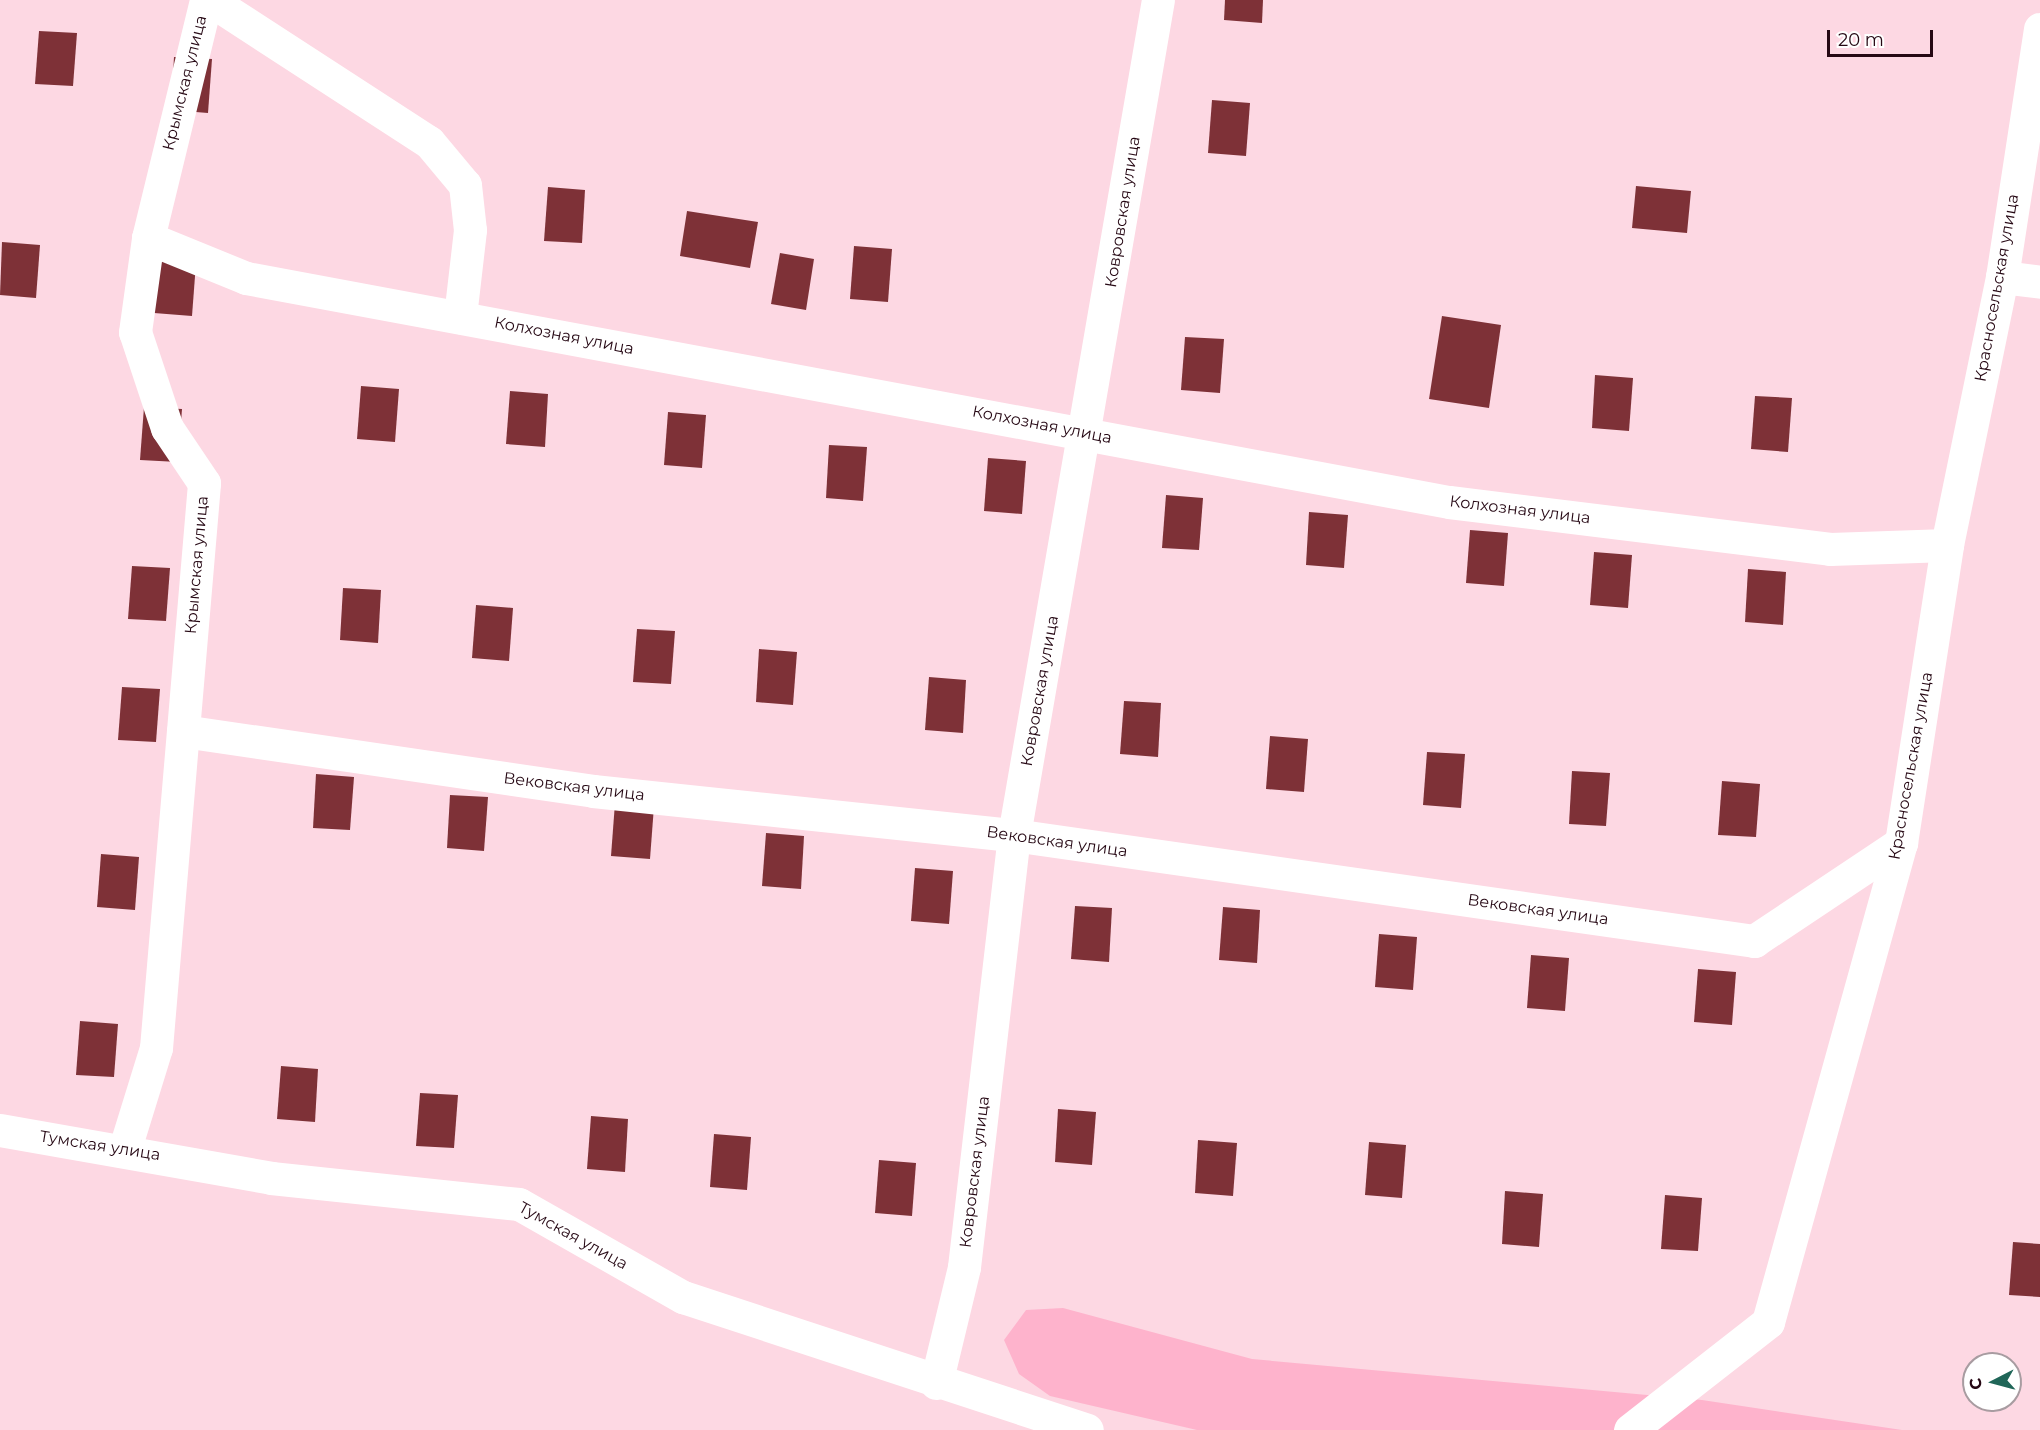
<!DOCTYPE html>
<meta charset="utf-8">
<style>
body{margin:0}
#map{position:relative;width:2040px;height:1430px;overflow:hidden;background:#fdd8e3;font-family:Montserrat,sans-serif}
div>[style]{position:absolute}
.green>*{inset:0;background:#feb3cc}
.building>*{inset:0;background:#7e3137}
.minor>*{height:33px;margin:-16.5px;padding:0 16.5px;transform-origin:16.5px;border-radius:16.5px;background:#fff}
span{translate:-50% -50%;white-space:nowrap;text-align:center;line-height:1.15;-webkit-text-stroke:6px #fff;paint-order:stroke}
.street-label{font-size:16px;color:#260814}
.north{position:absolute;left:1962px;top:1352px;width:60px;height:60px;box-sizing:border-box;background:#fff;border:2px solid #a89ca1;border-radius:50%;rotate:264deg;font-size:16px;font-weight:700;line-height:24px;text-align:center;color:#260814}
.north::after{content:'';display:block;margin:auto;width:21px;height:27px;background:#206658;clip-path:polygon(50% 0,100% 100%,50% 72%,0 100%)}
.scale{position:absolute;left:1827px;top:30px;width:106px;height:27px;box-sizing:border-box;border:3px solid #260814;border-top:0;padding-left:8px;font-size:18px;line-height:21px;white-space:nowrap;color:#260814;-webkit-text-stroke:4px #fff;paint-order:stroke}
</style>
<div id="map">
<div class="green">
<div style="clip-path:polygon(1063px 1308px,1252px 1359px,1702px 1400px,1902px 1430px,1197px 1430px,1050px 1396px,1019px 1374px,1004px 1340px,1026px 1310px)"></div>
</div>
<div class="building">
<div style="clip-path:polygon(1225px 0,1263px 0,1262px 23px,1224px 20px)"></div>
<div style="clip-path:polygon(39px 31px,77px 33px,73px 86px,35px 84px)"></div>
<div style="clip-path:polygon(174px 57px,212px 59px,208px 113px,171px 110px)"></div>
<div style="clip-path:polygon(1212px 100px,1250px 103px,1246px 156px,1208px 153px)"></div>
<div style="clip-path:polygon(1636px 186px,1691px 191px,1687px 233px,1632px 228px)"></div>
<div style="clip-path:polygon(548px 187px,585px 190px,582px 243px,544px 241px)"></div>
<div style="clip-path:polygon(687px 211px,758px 222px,750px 268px,680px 256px)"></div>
<div style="clip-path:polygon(2px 242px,40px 245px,36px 298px,0 295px)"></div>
<div style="clip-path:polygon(854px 246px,892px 249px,888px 302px,850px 299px)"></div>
<div style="clip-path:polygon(780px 253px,814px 259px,806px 310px,771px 304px)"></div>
<div style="clip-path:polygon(158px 260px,196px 263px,192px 316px,154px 313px)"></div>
<div style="clip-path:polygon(1442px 316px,1501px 325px,1489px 408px,1429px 399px)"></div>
<div style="clip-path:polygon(1185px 337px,1224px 339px,1220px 393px,1181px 390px)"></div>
<div style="clip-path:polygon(1595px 375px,1633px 378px,1629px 431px,1592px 428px)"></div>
<div style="clip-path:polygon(361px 386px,399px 389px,395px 442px,357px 439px)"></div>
<div style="clip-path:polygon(510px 391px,548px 394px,545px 447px,506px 444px)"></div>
<div style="clip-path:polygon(1755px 396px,1792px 398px,1788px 452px,1751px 449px)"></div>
<div style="clip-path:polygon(144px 407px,182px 409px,178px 462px,140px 460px)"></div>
<div style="clip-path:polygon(668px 412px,706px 415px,702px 468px,664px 465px)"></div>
<div style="clip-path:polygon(829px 445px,867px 447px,863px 501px,826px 498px)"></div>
<div style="clip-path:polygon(988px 458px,1026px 461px,1022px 514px,984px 511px)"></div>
<div style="clip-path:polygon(1166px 495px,1203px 498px,1199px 550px,1162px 548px)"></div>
<div style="clip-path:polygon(1309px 512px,1348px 515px,1344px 568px,1306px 565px)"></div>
<div style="clip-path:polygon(1470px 530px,1508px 533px,1504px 586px,1466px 583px)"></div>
<div style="clip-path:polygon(1594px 552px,1632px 555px,1628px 608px,1590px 605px)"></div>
<div style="clip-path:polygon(132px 566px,170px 568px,166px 621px,128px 619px)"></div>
<div style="clip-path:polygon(1748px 569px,1786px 572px,1783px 625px,1745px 622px)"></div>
<div style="clip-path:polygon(343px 588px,381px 590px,378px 643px,340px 640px)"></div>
<div style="clip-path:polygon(476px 605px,513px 608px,509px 661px,472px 658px)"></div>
<div style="clip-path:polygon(637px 629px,675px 631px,671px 684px,633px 682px)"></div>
<div style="clip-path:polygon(759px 649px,797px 652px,793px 705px,756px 702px)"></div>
<div style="clip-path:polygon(929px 677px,966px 680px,963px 733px,925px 730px)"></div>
<div style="clip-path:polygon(122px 687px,160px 689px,156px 742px,118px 740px)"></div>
<div style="clip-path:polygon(1124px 701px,1161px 703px,1158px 757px,1120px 754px)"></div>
<div style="clip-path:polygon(1270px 736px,1308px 739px,1304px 792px,1266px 789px)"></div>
<div style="clip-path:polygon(1427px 752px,1465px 754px,1461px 808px,1423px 805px)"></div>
<div style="clip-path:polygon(1572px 771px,1610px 773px,1606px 826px,1569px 824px)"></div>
<div style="clip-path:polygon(316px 774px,354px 777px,350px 830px,313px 828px)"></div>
<div style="clip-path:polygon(1722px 781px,1760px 784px,1756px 837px,1718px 835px)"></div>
<div style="clip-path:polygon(450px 795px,488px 797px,484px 851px,447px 848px)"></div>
<div style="clip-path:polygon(615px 803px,654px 806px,650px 859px,611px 856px)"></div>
<div style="clip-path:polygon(766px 833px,804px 836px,801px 889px,762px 886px)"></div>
<div style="clip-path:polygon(101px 854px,139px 857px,135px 910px,97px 907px)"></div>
<div style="clip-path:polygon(915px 868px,953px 871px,949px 924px,911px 921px)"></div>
<div style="clip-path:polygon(1075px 906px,1112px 908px,1109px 962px,1071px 959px)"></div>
<div style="clip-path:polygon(1223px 907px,1260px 910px,1257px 963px,1219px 960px)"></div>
<div style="clip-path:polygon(1379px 934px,1417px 937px,1413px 990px,1375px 987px)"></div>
<div style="clip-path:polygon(1531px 955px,1569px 958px,1565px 1011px,1527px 1008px)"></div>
<div style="clip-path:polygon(1698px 969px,1736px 972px,1732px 1025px,1694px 1022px)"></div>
<div style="clip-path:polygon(80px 1021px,118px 1024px,114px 1077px,76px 1075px)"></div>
<div style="clip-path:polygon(281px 1066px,318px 1069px,315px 1122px,277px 1119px)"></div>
<div style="clip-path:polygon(420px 1093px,458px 1095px,454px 1148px,416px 1146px)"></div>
<div style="clip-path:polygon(1058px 1109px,1096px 1112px,1092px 1165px,1055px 1162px)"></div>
<div style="clip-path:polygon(591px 1116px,628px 1119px,625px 1172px,587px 1169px)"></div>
<div style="clip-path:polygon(714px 1134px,751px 1137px,747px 1190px,710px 1187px)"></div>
<div style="clip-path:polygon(1198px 1140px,1237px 1143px,1233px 1196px,1195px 1193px)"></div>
<div style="clip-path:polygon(1369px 1142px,1406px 1145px,1402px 1198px,1365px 1195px)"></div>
<div style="clip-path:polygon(879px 1160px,916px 1163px,912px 1216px,875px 1213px)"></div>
<div style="clip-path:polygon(1505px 1191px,1543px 1194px,1539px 1247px,1502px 1244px)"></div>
<div style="clip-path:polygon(1665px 1195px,1702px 1198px,1698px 1251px,1661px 1249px)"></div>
<div style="clip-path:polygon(2013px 1242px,2040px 1244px,2040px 1297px,2009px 1295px)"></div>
</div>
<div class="minor">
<div style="left:210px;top:0;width:261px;rotate:33deg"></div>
<div style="left:429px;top:142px;width:56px;rotate:50.1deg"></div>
<div style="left:465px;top:185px;width:45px;rotate:83.7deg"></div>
<div style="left:470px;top:230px;width:88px;rotate:96.6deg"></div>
<div style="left:148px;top:238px;width:106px;rotate:22.2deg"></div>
<div style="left:246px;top:278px;width:1224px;rotate:10.55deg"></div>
<div style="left:1449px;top:502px;width:384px;rotate:7deg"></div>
<div style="left:1830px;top:549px;width:117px;rotate:-2deg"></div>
<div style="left:2002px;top:277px;width:38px;rotate:7deg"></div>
<div style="left:183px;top:731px;width:414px;rotate:8.3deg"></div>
<div style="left:593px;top:791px;width:423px;rotate:6deg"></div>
<div style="left:1014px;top:835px;width:748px;rotate:8.15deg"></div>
<div style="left:1754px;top:941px;width:177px;rotate:-33.7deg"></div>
<div style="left:0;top:1130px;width:275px;rotate:10deg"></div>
<div style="left:271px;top:1178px;width:249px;rotate:6deg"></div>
<div style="left:519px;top:1204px;width:189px;rotate:29.6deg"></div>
<div style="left:683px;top:1297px;width:425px;rotate:18.2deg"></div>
<div style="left:125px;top:1148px;width:105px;rotate:-72.8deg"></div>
<div style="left:156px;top:1048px;width:567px;rotate:-85.14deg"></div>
<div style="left:204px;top:483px;width:66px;rotate:-123.9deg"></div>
<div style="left:167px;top:428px;width:101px;rotate:-108.4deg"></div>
<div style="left:135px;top:332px;width:95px;rotate:-82.1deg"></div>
<div style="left:148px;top:238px;width:245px;rotate:-76.3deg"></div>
<div style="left:936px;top:1383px;width:119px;rotate:-76.4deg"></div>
<div style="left:964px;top:1267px;width:435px;rotate:-83.4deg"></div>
<div style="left:1014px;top:835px;width:847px;rotate:-80.22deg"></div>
<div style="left:1630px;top:1430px;width:175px;rotate:-38deg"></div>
<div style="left:1768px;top:1322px;width:497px;rotate:-74.5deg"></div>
<div style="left:1901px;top:843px;width:302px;rotate:-81.2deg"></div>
<div style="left:1947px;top:545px;width:274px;rotate:-78.4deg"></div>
<div style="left:2002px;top:277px;width:251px;rotate:-81.3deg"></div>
</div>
<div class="street-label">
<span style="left:185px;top:83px;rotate:-76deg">Крымская улица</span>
<span style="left:1123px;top:212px;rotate:-81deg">Ковровская улица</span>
<span style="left:1997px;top:288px;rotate:-80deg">Красносельская улица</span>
<span style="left:564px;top:336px;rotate:11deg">Колхозная улица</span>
<span style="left:1042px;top:425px;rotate:11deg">Колхозная улица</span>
<span style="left:1520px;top:510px;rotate:7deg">Колхозная улица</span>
<span style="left:197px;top:565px;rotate:-85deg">Крымская улица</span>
<span style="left:1040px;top:691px;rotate:-80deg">Ковровская улица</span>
<span style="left:1911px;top:766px;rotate:-80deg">Красносельская улица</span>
<span style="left:574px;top:787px;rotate:7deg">Вековская улица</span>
<span style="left:1057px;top:842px;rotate:8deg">Вековская улица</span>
<span style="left:1538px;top:910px;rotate:8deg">Вековская улица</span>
<span style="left:100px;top:1146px;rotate:9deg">Тумская улица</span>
<span style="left:975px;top:1172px;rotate:-83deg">Ковровская улица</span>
<span style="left:573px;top:1236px;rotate:29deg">Тумская улица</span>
</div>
<div class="north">С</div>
<div class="scale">20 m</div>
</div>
